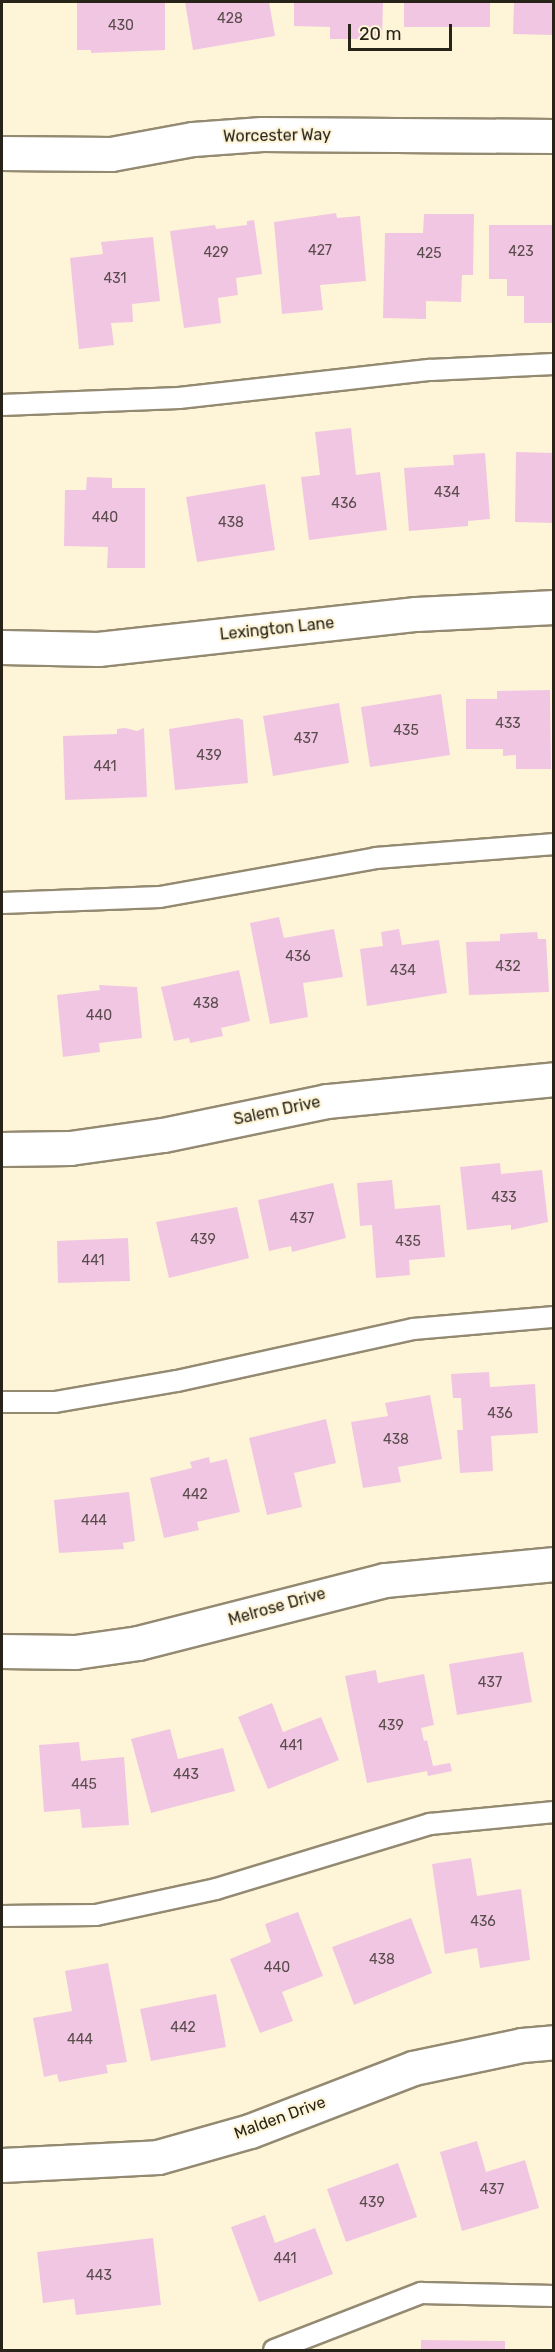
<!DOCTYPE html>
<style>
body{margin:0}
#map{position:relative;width:555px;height:2352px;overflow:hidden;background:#fef4d8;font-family:Rubik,sans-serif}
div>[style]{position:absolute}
.building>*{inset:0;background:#f1c6e3}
.roads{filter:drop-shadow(2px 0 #948a72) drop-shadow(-2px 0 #948a72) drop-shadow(0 2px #948a72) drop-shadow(0 -2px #948a72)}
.service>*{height:20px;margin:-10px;padding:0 10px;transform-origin:10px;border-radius:10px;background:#fff}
.minor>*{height:33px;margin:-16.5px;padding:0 16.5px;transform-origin:16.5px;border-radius:16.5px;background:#fff}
.tertiary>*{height:33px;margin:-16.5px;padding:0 16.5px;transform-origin:16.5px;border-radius:16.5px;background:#fff}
span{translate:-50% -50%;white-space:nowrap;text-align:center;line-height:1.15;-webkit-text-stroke:4.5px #fef4d8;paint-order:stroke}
.number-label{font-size:14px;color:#5a4c4c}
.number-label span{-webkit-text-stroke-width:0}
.street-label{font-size:16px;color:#272319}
.frame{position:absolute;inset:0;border:3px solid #272319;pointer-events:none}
.scale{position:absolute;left:348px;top:24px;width:104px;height:27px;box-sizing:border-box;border:3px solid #272319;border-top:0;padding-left:8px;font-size:18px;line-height:21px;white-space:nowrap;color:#272319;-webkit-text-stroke:4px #fef4d8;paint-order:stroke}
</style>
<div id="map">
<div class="building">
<div style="clip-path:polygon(77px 2px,165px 2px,165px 50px,91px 53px,91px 50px,77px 50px)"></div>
<div style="clip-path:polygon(185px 2px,269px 2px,275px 36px,193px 50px)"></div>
<div style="clip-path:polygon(294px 2px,383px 2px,382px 39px,330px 39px,330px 27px,294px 26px)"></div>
<div style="clip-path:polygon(404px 2px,490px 2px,490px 27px,404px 27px)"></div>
<div style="clip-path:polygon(514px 2px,554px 2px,554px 35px,513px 34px)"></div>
<div style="clip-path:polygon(336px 213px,337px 218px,360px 216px,366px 281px,320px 285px,323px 310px,282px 314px,274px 222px)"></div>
<div style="clip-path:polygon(424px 214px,474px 214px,473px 275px,462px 275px,461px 302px,426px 301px,426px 319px,383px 318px,385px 233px,423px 233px)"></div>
<div style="clip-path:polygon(254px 220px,262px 274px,236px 278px,238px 295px,218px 298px,221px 323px,184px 328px,170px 231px,215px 225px,216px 229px,247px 225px,247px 221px)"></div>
<div style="clip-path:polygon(489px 225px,554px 225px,554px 323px,524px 323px,524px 296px,507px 296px,507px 279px,489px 279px)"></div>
<div style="clip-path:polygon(153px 237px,160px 301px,132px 304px,133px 322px,111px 323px,114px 345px,79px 349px,70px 258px,103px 254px,101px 242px)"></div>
<div style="clip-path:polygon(351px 428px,356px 475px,380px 472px,387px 530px,309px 540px,301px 477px,320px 475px,315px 432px)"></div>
<div style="clip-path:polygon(516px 452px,554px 453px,554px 523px,515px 522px)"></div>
<div style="clip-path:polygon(485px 453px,490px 519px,468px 521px,468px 526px,409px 531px,404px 468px,454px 465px,453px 455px)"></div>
<div style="clip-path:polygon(87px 477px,112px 478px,112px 488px,145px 488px,145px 568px,107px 568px,108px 547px,64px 546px,65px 490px,86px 490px)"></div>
<div style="clip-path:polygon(265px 484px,275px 550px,197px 562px,186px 497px)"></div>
<div style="clip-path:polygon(550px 690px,551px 769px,516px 769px,516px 755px,503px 756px,503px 749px,466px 749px,466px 699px,497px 699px,497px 691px)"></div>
<div style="clip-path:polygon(441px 694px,450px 755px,370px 767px,361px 707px)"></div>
<div style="clip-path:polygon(339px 703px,349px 763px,273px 776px,263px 716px)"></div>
<div style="clip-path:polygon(238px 718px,243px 720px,248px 783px,175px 790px,169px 729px)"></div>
<div style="clip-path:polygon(125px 728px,137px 731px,144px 728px,147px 797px,65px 800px,63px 736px,117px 734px,117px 729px)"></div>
<div style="clip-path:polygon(279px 917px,284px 938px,334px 929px,343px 977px,303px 983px,308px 1017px,270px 1024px,250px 923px)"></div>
<div style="clip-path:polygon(399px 929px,402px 945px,439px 940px,447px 993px,367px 1006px,360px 949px,383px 946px,381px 932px)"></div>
<div style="clip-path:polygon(537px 932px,538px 939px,546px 939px,549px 992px,469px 995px,466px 942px,500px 941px,500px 934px)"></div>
<div style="clip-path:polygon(239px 970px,250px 1021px,221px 1028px,223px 1036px,190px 1043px,189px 1038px,174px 1041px,161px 987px)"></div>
<div style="clip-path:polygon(99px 985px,137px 987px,142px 1038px,99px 1043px,100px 1052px,63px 1057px,57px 995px,100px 990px)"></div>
<div style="clip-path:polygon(500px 1163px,501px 1174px,542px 1170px,548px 1222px,511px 1230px,511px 1225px,467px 1230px,460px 1167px)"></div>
<div style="clip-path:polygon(392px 1180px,395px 1209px,440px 1205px,445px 1257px,409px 1260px,410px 1275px,376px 1278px,372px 1225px,360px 1226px,357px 1183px)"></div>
<div style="clip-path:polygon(333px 1183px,346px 1238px,292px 1252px,291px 1246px,269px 1251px,258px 1200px)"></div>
<div style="clip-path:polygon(237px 1207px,249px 1258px,169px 1278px,156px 1222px)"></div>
<div style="clip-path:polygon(128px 1238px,130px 1281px,58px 1283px,57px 1241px)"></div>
<div style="clip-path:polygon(489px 1372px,490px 1387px,535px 1384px,538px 1433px,491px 1436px,493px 1471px,460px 1473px,457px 1430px,463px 1430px,461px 1398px,453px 1398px,451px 1374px)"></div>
<div style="clip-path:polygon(430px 1395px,442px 1459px,398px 1467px,401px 1482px,363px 1488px,351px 1422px,388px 1416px,385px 1403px)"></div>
<div style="clip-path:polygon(326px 1419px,336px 1463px,294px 1473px,302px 1507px,267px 1515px,249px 1438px)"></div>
<div style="clip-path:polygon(209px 1457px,210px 1463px,227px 1459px,240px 1512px,197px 1522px,199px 1530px,164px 1538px,150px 1478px,192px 1468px,190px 1462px)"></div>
<div style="clip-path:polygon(129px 1492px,135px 1541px,123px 1543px,124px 1549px,59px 1553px,54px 1500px)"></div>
<div style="clip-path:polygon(523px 1652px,532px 1702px,457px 1715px,449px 1664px)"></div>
<div style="clip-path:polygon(376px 1670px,378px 1683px,424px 1674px,434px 1725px,421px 1728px,424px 1741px,427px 1740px,433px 1766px,450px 1763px,452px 1771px,428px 1776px,427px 1771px,367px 1783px,345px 1676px)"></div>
<div style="clip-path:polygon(272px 1703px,283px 1732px,321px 1717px,339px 1760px,268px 1789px,238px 1717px)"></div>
<div style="clip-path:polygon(170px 1729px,178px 1759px,223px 1748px,235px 1791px,151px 1813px,131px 1739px)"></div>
<div style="clip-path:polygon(79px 1742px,81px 1761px,124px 1757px,129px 1825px,82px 1828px,80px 1809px,44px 1812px,39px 1745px)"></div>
<div style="clip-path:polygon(471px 1858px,477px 1896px,521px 1889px,530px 1960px,480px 1968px,477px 1948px,445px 1954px,432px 1864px)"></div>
<div style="clip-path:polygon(298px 1912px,323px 1976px,282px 1992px,293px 2021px,260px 2033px,230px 1959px,271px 1942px,265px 1924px)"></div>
<div style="clip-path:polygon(411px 1918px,432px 1973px,354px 2005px,332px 1947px)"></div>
<div style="clip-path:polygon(108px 1963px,127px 2062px,106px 2065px,108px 2073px,59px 2082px,57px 2074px,44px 2077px,33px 2018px,72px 2011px,65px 1971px)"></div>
<div style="clip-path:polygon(216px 1994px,226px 2047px,151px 2061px,140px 2009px)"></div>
<div style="clip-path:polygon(477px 2141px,486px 2172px,525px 2160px,539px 2208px,462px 2231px,440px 2152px)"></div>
<div style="clip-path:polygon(398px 2163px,417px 2217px,346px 2242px,327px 2189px)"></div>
<div style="clip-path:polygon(265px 2215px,275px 2243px,315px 2228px,333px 2274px,259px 2302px,231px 2227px)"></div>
<div style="clip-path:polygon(153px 2238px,161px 2305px,76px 2315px,74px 2299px,43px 2303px,37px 2252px)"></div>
<div style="clip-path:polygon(421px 2340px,505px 2341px,505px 2350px,421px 2350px)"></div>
</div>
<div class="roads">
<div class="service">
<div style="left:2px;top:405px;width:177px;rotate:-2.3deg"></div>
<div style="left:179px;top:398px;width:253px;rotate:-6.4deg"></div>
<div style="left:430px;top:370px;width:124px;rotate:-2.8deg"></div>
<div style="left:2px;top:903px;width:158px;rotate:-2.2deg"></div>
<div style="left:160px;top:897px;width:219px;rotate:-10.2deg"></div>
<div style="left:376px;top:858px;width:179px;rotate:-4.5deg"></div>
<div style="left:2px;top:1402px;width:53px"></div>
<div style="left:55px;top:1402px;width:124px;rotate:-9.8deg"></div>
<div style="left:177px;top:1381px;width:242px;rotate:-12.4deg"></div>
<div style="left:413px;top:1329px;width:142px;rotate:-4.9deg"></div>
<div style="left:2px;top:1916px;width:94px;rotate:-0.6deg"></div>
<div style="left:96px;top:1915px;width:123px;rotate:-12.2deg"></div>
<div style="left:216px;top:1889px;width:224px;rotate:-16.9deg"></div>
<div style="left:430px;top:1824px;width:125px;rotate:-5.5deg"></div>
<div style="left:274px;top:2350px;width:158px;rotate:-21.2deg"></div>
<div style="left:421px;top:2293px;width:133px;rotate:1.3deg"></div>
</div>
<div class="minor">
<div style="left:2px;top:153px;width:109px;rotate:0.5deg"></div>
<div style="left:111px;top:154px;width:83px;rotate:-10.4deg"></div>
<div style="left:193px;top:139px;width:69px;rotate:-4.1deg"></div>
<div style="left:262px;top:134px;width:292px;rotate:0.4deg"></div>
<div style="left:2px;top:647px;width:96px;rotate:1.2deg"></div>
<div style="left:98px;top:649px;width:320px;rotate:-6.3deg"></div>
<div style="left:416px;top:614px;width:138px;rotate:-2.9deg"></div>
<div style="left:2px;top:1149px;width:68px;rotate:-0.8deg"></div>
<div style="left:70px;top:1148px;width:94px;rotate:-8deg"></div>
<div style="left:163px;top:1135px;width:167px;rotate:-11.7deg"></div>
<div style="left:327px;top:1101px;width:228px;rotate:-5.5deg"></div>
<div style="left:2px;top:2165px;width:156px;rotate:-2.9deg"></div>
<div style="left:158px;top:2157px;width:96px;rotate:-15.8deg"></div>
<div style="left:250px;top:2131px;width:175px;rotate:-21.1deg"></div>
<div style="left:413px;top:2068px;width:111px;rotate:-11.9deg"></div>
<div style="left:522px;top:2045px;width:32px;rotate:-5deg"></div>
</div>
<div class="tertiary">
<div style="left:2px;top:1651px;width:73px;rotate:0.8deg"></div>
<div style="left:75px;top:1652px;width:64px;rotate:-8.1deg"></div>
<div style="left:138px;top:1643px;width:255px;rotate:-14.3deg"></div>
<div style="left:385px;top:1580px;width:170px;rotate:-5.4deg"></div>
</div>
</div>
<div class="number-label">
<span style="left:230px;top:19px">428</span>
<span style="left:121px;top:26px">430</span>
<span style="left:320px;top:251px">427</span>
<span style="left:521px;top:252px">423</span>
<span style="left:216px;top:253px">429</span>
<span style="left:429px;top:254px">425</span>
<span style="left:115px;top:279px">431</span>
<span style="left:447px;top:493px">434</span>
<span style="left:344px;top:504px">436</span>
<span style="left:105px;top:518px">440</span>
<span style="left:231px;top:523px">438</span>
<span style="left:508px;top:724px">433</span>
<span style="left:406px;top:731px">435</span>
<span style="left:306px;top:739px">437</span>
<span style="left:209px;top:756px">439</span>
<span style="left:105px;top:767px">441</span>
<span style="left:298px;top:957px">436</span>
<span style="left:508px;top:967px">432</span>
<span style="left:403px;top:971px">434</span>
<span style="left:206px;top:1004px">438</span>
<span style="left:99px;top:1016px">440</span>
<span style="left:504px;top:1198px">433</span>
<span style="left:302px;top:1219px">437</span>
<span style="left:203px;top:1240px">439</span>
<span style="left:408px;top:1242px">435</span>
<span style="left:93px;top:1261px">441</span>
<span style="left:500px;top:1414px">436</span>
<span style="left:396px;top:1440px">438</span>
<span style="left:195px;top:1495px">442</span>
<span style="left:94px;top:1521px">444</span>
<span style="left:490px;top:1683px">437</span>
<span style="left:391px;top:1726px">439</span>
<span style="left:291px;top:1746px">441</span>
<span style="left:186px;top:1775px">443</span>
<span style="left:84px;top:1785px">445</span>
<span style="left:483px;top:1922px">436</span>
<span style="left:382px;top:1960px">438</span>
<span style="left:277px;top:1968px">440</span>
<span style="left:183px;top:2028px">442</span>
<span style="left:80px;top:2040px">444</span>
<span style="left:492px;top:2190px">437</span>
<span style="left:372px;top:2203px">439</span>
<span style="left:285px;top:2259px">441</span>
<span style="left:99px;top:2276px">443</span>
</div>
<div class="street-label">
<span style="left:277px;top:136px;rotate:-1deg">Worcester Way</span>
<span style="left:277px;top:629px;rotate:-6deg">Lexington Lane</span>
<span style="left:277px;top:1111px;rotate:-12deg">Salem Drive</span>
<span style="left:277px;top:1607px;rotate:-16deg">Melrose Drive</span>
<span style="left:280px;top:2118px;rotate:-20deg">Malden Drive</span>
</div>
<div class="frame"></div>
<div class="scale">20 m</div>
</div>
